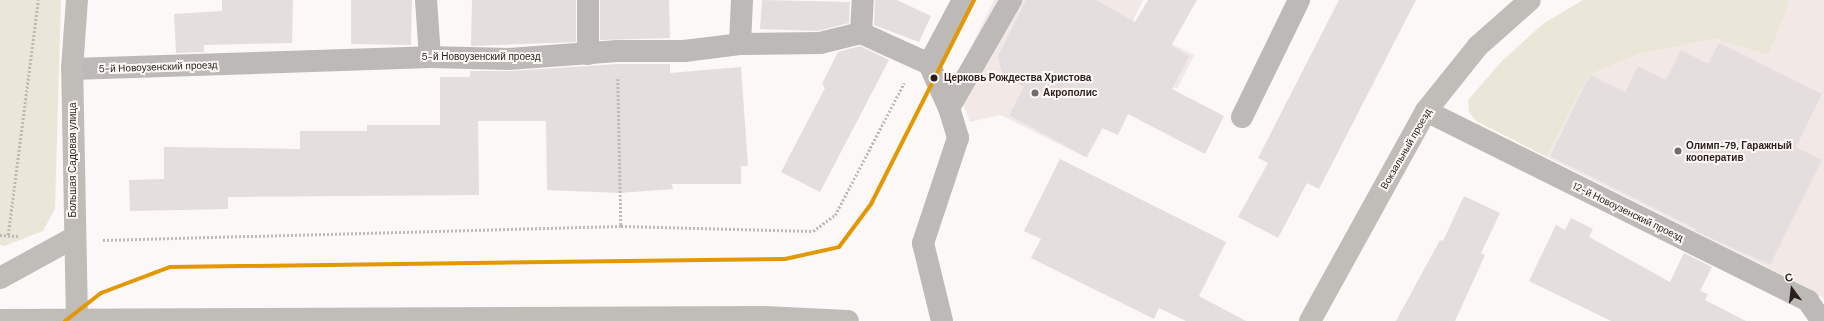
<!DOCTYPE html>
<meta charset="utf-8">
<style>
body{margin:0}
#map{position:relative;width:1824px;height:321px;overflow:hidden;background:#fbf8f7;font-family:"DM Sans",sans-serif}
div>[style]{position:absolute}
.built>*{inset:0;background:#f2e9e6}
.green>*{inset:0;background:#eae7d9}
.building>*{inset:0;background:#e5dede}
.path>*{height:2.5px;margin-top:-1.25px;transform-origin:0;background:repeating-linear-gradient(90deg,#bcb9b7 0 2px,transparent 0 4px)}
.minor>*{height:22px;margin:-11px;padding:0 11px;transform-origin:11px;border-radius:11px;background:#bcb9b6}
.major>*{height:22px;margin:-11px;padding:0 11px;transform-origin:11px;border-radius:11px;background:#c0bcb8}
.tram-1>*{height:4px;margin:-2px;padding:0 2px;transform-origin:2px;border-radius:2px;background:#e29803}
.dots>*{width:11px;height:11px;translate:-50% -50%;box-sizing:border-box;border:2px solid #fdf7f5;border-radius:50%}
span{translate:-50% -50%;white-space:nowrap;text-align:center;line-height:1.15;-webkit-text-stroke:4px #fdf7f5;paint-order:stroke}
.street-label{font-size:10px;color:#291f1b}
.stop-label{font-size:10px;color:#291f1b;font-weight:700}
.left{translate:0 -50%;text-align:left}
.poi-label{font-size:10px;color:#291f1b;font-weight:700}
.north{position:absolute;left:1772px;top:269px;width:40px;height:40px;-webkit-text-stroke:3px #fdf7f5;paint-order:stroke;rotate:345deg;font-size:11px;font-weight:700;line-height:16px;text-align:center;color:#291f1b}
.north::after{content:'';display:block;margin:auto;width:14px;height:18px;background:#291f1b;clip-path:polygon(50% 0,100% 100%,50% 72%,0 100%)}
</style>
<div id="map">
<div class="built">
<div style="clip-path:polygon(994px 0,1143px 0,1132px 23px,1194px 55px,1177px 89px,1149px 74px,1103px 128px,1087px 158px,1001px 115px,970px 122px,956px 86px,959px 72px)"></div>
<div style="clip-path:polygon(1788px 0,1824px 0,1824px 299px,1806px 287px,1547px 157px,1589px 75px,1639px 54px,1715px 39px,1768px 55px)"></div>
</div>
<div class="green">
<div style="clip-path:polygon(0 0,61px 0,55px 209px,43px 231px,4px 246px,0 245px)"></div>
<div style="clip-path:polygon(1583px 0,1788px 0,1788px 6px,1768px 55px,1715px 39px,1639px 54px,1589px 75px,1547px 157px,1476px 121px,1469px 112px,1468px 100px,1502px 61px,1544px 23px)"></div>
</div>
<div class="building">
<div style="clip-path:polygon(222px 0,293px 0,292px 43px,204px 45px,204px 52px,176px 53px,174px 14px,222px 11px)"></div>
<div style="clip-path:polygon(351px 0,412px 0,411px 45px,351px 44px)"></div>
<div style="clip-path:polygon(472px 0,576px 0,576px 42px,471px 46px)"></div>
<div style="clip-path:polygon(600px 0,669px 0,670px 38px,600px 40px)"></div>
<div style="clip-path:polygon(762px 0,850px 2px,849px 23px,818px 31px,760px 29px)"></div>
<div style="clip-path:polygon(875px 0,897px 0,931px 16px,919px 42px,874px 25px)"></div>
<div style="clip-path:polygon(1026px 0,1096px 0,1135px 22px,1148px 0,1197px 0,1171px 46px,1189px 56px,1172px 89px,1224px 116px,1205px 154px,1128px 114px,1118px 135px,1102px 128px,1086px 157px,1009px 115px,1024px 87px,1002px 75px,998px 56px)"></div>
<div style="clip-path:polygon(1339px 0,1416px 0,1319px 189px,1307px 183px,1278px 238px,1238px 217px,1268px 163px,1258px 158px)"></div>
<div style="clip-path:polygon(1719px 43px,1822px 94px,1796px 147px,1822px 160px,1770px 265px,1695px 231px,1696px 229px,1550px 156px,1590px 75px,1625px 92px,1638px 66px,1666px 80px,1681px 50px,1708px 64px)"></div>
<div style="clip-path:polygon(860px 46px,889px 60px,820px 192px,781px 172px,825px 88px,822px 84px,838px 52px)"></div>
<div style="clip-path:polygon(618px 64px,670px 64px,670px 73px,741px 67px,748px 166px,741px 166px,741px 184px,672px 184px,673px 189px,619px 193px,547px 190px,546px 121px,478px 121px,479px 195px,228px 197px,228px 209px,130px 211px,129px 180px,164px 179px,164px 147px,300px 149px,300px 131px,367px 131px,367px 125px,440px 125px,440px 77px,470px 77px,470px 71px,509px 71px)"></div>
<div style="clip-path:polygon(1060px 159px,1226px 242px,1199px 296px,1246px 321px,1186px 321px,1159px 308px,1154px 319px,1031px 258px,1041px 239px,1024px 231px)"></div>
<div style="clip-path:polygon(1464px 196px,1500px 213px,1481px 253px,1485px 255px,1455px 321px,1396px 321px,1440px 240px,1443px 241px)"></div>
<div style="clip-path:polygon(1571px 218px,1593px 229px,1589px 237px,1670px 282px,1684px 253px,1712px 267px,1700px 291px,1708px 294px,1705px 300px,1746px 321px,1611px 321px,1529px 281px,1556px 225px,1565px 230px)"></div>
</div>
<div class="path">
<div style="left:618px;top:79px;width:147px;rotate:88.8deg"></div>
<div style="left:0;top:235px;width:18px;rotate:3deg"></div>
<div style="left:8px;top:235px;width:237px;rotate:-82.7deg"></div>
<div style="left:103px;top:240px;width:518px;rotate:-1.55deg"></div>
<div style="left:621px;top:226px;width:192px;rotate:1.5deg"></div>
<div style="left:813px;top:231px;width:27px;rotate:-36deg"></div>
<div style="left:835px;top:215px;width:149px;rotate:-62.4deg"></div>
</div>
<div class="minor">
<div style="left:426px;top:0;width:57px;rotate:86deg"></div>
<div style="left:588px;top:0;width:54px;rotate:90deg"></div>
<div style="left:861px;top:33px;width:33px;rotate:-87deg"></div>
<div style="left:740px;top:44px;width:44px;rotate:-87.4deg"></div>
<div style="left:929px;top:64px;width:48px;rotate:65.6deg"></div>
<div style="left:949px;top:108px;width:31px;rotate:73deg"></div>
<div style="left:958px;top:138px;width:111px;rotate:108.4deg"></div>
<div style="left:923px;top:243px;width:80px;rotate:76.3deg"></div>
<div style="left:929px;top:64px;width:72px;rotate:-62deg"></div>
<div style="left:72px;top:69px;width:358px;rotate:-1.9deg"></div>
<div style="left:430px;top:57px;width:78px;rotate:1.5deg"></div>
<div style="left:508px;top:59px;width:110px;rotate:-4.2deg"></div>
<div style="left:618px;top:51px;width:66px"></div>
<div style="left:684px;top:51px;width:56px;rotate:-7.1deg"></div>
<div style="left:740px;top:44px;width:80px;rotate:-0.7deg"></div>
<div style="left:820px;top:43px;width:42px;rotate:-13.7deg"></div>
<div style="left:861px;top:33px;width:75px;rotate:24.5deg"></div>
<div style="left:949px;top:108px;width:125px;rotate:-60.1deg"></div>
<div style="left:1426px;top:111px;width:427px;rotate:26.4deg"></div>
<div style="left:1808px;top:301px;width:24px;rotate:55deg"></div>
<div style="left:1242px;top:117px;width:130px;rotate:-64deg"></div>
</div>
<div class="major">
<div style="left:0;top:278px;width:83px;rotate:-28.7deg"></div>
<div style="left:0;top:320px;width:764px;rotate:-0.22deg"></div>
<div style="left:764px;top:317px;width:84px;rotate:2.7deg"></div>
<div style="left:77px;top:321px;width:252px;rotate:-91.1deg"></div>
<div style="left:72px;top:69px;width:69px;rotate:-85.9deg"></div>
<div style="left:1310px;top:321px;width:240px;rotate:-61.1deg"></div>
<div style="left:1426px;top:111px;width:83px;rotate:-51.3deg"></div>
<div style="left:1478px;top:46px;width:69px;rotate:-41.5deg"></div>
</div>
<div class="tram-1">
<div style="left:65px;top:321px;width:46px;rotate:-37.9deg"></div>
<div style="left:101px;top:293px;width:74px;rotate:-20.6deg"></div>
<div style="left:170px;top:267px;width:615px;rotate:-0.75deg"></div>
<div style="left:785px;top:259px;width:55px;rotate:-12.5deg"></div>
<div style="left:839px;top:247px;width:54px;rotate:-53.3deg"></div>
<div style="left:871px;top:204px;width:229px;rotate:-63.2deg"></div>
</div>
<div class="dots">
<div style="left:934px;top:78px;background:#291f1b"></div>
<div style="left:1035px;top:93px;background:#726b68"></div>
<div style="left:1678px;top:151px;background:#726b68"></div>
</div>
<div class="street-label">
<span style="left:481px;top:57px">5-й Новоузенский проезд</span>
<span style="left:158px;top:67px;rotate:-2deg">5-й Новоузенский проезд</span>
<span style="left:1406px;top:149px;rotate:-60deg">Вокзальный проезд</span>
<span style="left:73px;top:160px;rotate:-90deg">Большая Садовая улица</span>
<span style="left:1628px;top:212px;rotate:26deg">12-й Новоузенский проезд</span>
</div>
<div class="stop-label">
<span class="left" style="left:944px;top:78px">Церковь Рождества Христова</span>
</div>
<div class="poi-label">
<span class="left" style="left:1043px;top:93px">Акрополис</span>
<span class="left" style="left:1686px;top:151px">Олимп-79, Гаражный<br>кооператив</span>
</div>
<div class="north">С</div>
</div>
